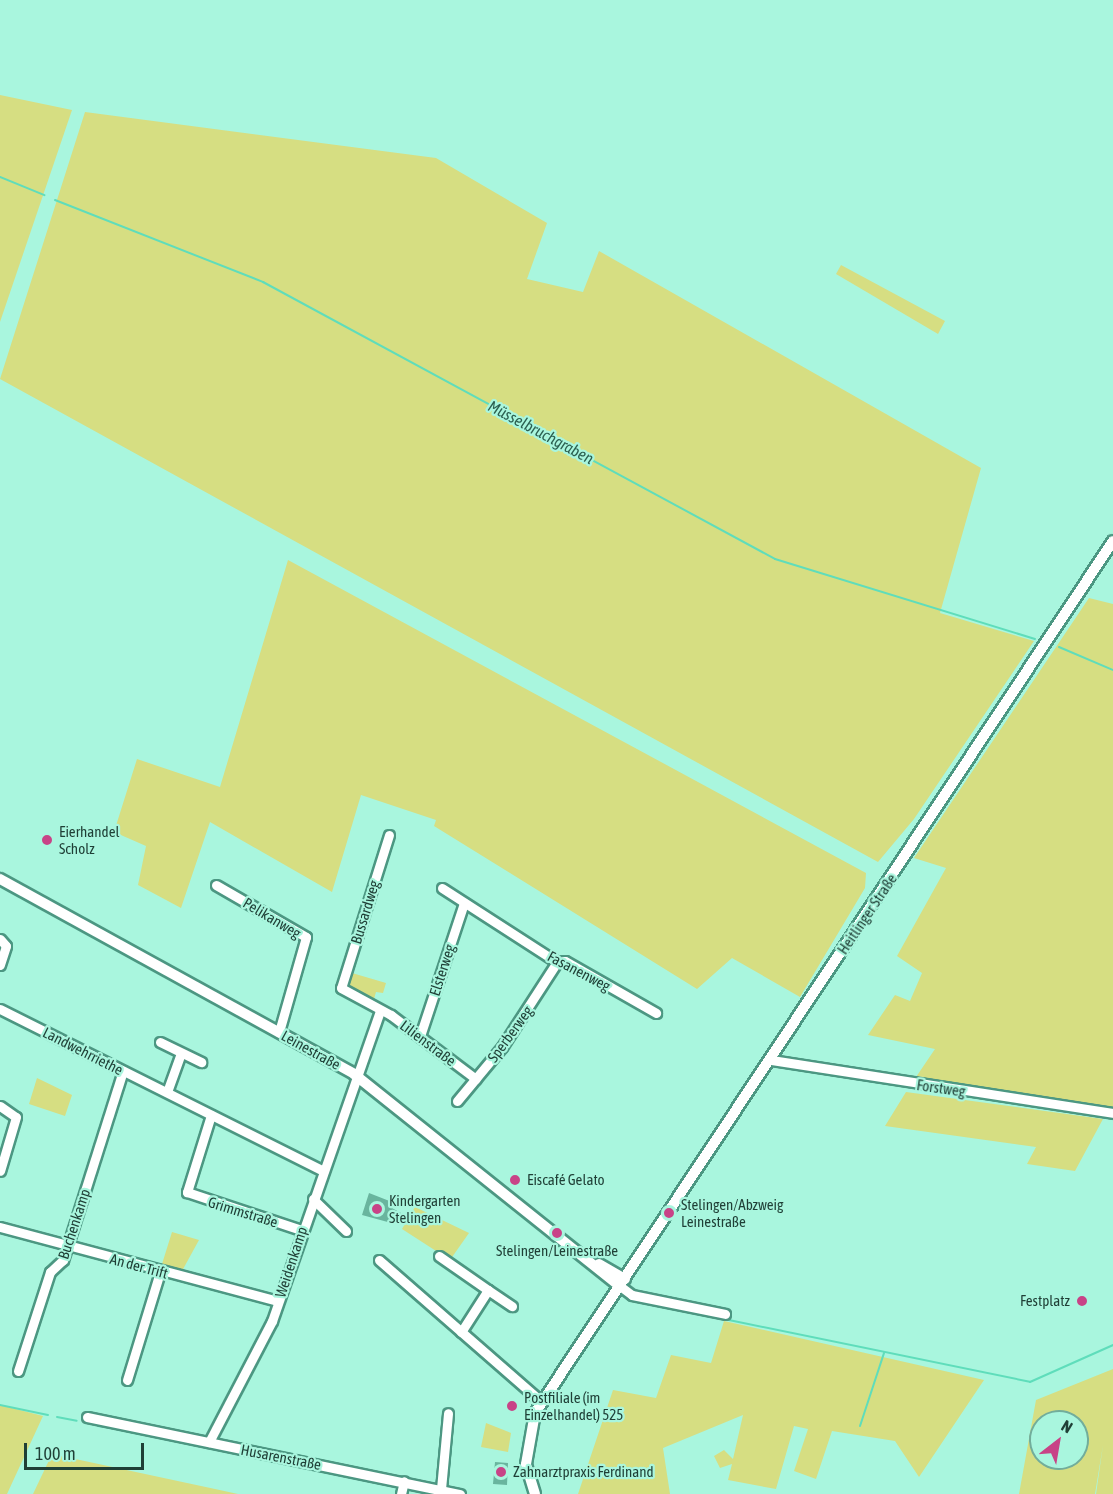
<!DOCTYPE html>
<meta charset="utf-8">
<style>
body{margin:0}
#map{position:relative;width:1113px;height:1494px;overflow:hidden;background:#a9f6de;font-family:"Asap Condensed",sans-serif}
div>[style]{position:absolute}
.green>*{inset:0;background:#d6de82}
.stream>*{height:2px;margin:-1px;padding:0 1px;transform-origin:1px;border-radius:1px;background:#5fddbb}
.building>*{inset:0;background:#69b59e}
.roads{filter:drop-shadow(2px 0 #4c9782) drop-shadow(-2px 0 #4c9782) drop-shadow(0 2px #4c9782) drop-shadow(0 -2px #4c9782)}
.minor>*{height:9px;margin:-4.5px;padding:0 4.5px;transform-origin:4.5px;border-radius:4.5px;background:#fff}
.tertiary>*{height:10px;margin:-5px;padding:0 5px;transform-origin:5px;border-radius:5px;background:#fff}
.dots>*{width:16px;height:16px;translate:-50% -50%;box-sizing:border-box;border:3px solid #a9f6de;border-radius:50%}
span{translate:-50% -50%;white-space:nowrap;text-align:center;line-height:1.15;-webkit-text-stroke:4.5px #a9f6de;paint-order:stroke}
.poi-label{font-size:15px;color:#1f3f36}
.left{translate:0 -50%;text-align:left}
.right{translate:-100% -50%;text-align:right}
.street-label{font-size:15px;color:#1f3f36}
.water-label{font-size:16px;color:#2c6051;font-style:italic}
.north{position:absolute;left:1029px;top:1410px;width:60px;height:60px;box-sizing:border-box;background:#a9f6de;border:2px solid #72ad9b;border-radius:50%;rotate:31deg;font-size:16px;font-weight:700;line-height:24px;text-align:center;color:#1f3f36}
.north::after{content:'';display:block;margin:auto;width:21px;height:27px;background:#c84387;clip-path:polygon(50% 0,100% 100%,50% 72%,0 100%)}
.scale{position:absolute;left:24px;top:1443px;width:120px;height:27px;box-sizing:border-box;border:3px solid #1f3f36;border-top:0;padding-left:8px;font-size:18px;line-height:21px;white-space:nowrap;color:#1f3f36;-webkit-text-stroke:4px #a9f6de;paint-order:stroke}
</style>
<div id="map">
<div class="green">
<div style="clip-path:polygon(0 95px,72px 110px,0 322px)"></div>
<div style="clip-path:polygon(85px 112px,436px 158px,547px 223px,527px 279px,583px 292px,599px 251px,981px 468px,940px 613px,1034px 641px,914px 819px,878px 862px,0 379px)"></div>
<div style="clip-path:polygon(841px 265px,945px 321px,938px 334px,836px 274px)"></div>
<div style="clip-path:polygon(288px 560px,866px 873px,865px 888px,800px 997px,732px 958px,697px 989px,434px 826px,436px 820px,361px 795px,332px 892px,210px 822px,181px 908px,138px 885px,146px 846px,114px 832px,137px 759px,220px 787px)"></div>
<div style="clip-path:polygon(1089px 598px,1113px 604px,1113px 1107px,914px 1080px,935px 1049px,868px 1035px,895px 995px,910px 1001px,922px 973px,897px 956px,946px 868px,914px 858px)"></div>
<div style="clip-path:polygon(352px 973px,386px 983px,383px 993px,376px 992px,374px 999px,348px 986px)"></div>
<div style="clip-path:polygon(37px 1078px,72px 1095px,65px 1116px,29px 1104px)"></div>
<div style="clip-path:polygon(906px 1092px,1103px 1119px,1075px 1171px,1027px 1164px,1036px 1147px,885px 1126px)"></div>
<div style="clip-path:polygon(415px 1207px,469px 1233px,450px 1260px,402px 1229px)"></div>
<div style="clip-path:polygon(172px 1232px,199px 1240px,182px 1271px,162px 1264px)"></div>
<div style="clip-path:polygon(724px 1321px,984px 1380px,919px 1477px,895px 1441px,832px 1431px,816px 1479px,794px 1471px,808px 1429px,794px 1426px,776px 1489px,728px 1480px,732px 1464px,720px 1468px,714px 1456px,724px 1450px,733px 1459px,743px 1415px,663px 1448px,670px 1494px,578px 1494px,613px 1390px,656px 1398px,671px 1355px,711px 1363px)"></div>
<div style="clip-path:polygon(evenodd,1113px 1369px,1113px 1494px,1096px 1494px,1103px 1445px,1095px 1494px,1019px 1494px,1036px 1400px,1113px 1369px,1041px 1422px,1077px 1422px,1077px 1458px,1041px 1458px,1041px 1422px)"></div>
<div style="clip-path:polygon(0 1405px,43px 1416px,7px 1494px,0 1494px)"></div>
<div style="clip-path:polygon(486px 1423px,511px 1433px,508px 1452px,481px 1447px)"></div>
<div style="clip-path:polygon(52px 1454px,215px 1489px,238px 1494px,33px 1494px)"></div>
</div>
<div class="stream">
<div style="left:0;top:177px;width:48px;rotate:22.2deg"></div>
<div style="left:55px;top:200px;width:224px;rotate:21.5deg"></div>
<div style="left:263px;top:282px;width:582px;rotate:28.41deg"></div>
<div style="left:775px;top:559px;width:272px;rotate:17.1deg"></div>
<div style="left:1059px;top:647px;width:59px;rotate:23.1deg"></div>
<div style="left:724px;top:1319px;width:312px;rotate:11.6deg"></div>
<div style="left:1030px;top:1382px;width:91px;rotate:-24deg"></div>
<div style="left:0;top:1405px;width:49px;rotate:11.8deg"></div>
<div style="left:57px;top:1417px;width:20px;rotate:11deg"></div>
<div style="left:98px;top:1426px;width:19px;rotate:9deg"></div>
<div style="left:860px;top:1426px;width:77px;rotate:-71.8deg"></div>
<div style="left:122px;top:1430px;width:13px;rotate:13deg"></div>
<div style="left:141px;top:1434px;width:32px;rotate:11deg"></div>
<div style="left:178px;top:1441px;width:17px;rotate:13deg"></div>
<div style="left:206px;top:1447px;width:46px;rotate:12.5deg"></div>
<div style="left:256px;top:1458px;width:21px;rotate:11deg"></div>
</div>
<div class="building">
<div style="clip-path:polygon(369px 1193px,392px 1202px,390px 1207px,401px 1213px,395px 1224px,362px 1215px)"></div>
<div style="clip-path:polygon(495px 1462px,508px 1463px,507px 1485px,493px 1484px)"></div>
</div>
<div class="roads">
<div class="minor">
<div style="left:389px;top:835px;width:160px;rotate:107.4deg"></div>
<div style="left:341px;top:988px;width:57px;rotate:28.4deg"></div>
<div style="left:391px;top:1015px;width:106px;rotate:37deg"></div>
<div style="left:216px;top:885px;width:104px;rotate:30deg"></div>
<div style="left:306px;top:937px;width:99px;rotate:105.9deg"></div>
<div style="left:442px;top:888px;width:137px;rotate:32.8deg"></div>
<div style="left:557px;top:962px;width:8px;rotate:-7deg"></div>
<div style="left:565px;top:961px;width:105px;rotate:29.7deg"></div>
<div style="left:0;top:939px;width:9px;rotate:49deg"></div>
<div style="left:6px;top:946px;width:20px;rotate:108deg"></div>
<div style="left:0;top:1009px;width:361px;rotate:26.6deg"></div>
<div style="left:420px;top:1036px;width:140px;rotate:-71.7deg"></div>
<div style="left:160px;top:1042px;width:46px;rotate:26deg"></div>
<div style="left:771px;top:1060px;width:346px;rotate:8.8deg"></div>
<div style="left:167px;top:1092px;width:41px;rotate:-70.3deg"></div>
<div style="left:457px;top:1101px;width:70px;rotate:-50.2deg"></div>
<div style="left:502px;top:1047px;width:101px;rotate:-57.1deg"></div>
<div style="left:0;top:1106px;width:19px;rotate:35deg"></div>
<div style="left:16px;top:1117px;width:56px;rotate:106.5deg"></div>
<div style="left:211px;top:1115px;width:81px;rotate:107.3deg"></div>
<div style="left:187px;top:1192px;width:120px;rotate:18.4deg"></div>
<div style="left:313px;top:1199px;width:46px;rotate:44.1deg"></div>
<div style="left:0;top:1227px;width:288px;rotate:14.9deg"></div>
<div style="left:439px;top:1256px;width:60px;rotate:34.8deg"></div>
<div style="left:488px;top:1290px;width:50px;rotate:122.7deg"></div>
<div style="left:379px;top:1260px;width:216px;rotate:41.1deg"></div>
<div style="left:620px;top:1286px;width:15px;rotate:37deg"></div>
<div style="left:632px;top:1295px;width:95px;rotate:11.5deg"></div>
<div style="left:488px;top:1290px;width:29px;rotate:34deg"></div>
<div style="left:18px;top:1371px;width:104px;rotate:-72.1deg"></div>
<div style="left:50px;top:1272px;width:18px;rotate:-43deg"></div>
<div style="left:63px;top:1260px;width:198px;rotate:-72.4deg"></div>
<div style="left:127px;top:1380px;width:113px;rotate:-73deg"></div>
<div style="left:87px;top:1417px;width:381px;rotate:11.7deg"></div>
<div style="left:209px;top:1442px;width:136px;rotate:-62.5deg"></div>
<div style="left:272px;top:1321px;width:329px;rotate:-70.8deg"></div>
<div style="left:441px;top:1489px;width:76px;rotate:-84.7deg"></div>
<div style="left:401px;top:1494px;width:13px;rotate:-77deg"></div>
</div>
<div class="tertiary">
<div style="left:0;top:879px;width:404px;rotate:28.8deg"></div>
<div style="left:354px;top:1074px;width:340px;rotate:38.6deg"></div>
<div style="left:599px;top:1264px;width:30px;rotate:30deg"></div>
<div style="left:535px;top:1494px;width:31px;rotate:-107deg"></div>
<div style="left:526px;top:1464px;width:52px;rotate:-80deg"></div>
<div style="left:535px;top:1413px;width:1046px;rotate:-56.46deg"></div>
</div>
</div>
<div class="dots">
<div style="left:47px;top:840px;background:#c84387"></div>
<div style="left:515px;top:1180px;background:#c84387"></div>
<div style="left:377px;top:1209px;background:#c84387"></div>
<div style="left:669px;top:1213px;background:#c84387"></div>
<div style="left:557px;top:1233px;background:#c84387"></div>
<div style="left:1082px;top:1301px;background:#c84387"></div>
<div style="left:512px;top:1406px;background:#c84387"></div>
<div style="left:501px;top:1472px;background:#c84387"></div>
</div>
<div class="poi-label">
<span class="left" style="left:59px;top:840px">Eierhandel<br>Scholz</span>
<span class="left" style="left:527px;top:1180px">Eiscafé Gelato</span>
<span class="left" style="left:389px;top:1209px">Kindergarten<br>Stelingen</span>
<span class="left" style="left:681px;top:1213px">Stelingen/Abzweig<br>Leinestraße</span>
<span style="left:557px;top:1251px">Stelingen/Leinestraße</span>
<span class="right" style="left:1070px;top:1301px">Festplatz</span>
<span class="left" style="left:524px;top:1406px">Postfiliale (im<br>Einzelhandel) 525</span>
<span class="left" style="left:513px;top:1472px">Zahnarztpraxis Ferdinand</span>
</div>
<div class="street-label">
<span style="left:365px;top:912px;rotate:-73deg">Bussardweg</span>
<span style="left:867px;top:914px;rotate:-56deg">Heitlinger Straße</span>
<span style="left:272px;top:918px;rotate:31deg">Pelikanweg</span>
<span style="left:442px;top:970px;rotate:-72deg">Elsterweg</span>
<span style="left:579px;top:971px;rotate:28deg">Fasanenweg</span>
<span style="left:510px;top:1034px;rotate:-54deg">Sperberweg</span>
<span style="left:428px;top:1043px;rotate:37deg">Lilienstraße</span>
<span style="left:311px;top:1050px;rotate:29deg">Leinestraße</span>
<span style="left:83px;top:1051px;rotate:27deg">Landwehrriethe</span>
<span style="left:941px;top:1088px;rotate:8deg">Forstweg</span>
<span style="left:243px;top:1212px;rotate:17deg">Grimmstraße</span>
<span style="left:74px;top:1224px;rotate:-72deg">Buchenkamp</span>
<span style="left:291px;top:1262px;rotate:-72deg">Weidenkamp</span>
<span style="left:139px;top:1266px;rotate:15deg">An der Trift</span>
<span style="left:281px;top:1457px;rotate:11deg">Husarenstraße</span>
</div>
<div class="water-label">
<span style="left:541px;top:432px;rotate:28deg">Müsselbruchgraben</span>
</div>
<div class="north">N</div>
<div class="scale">100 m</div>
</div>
